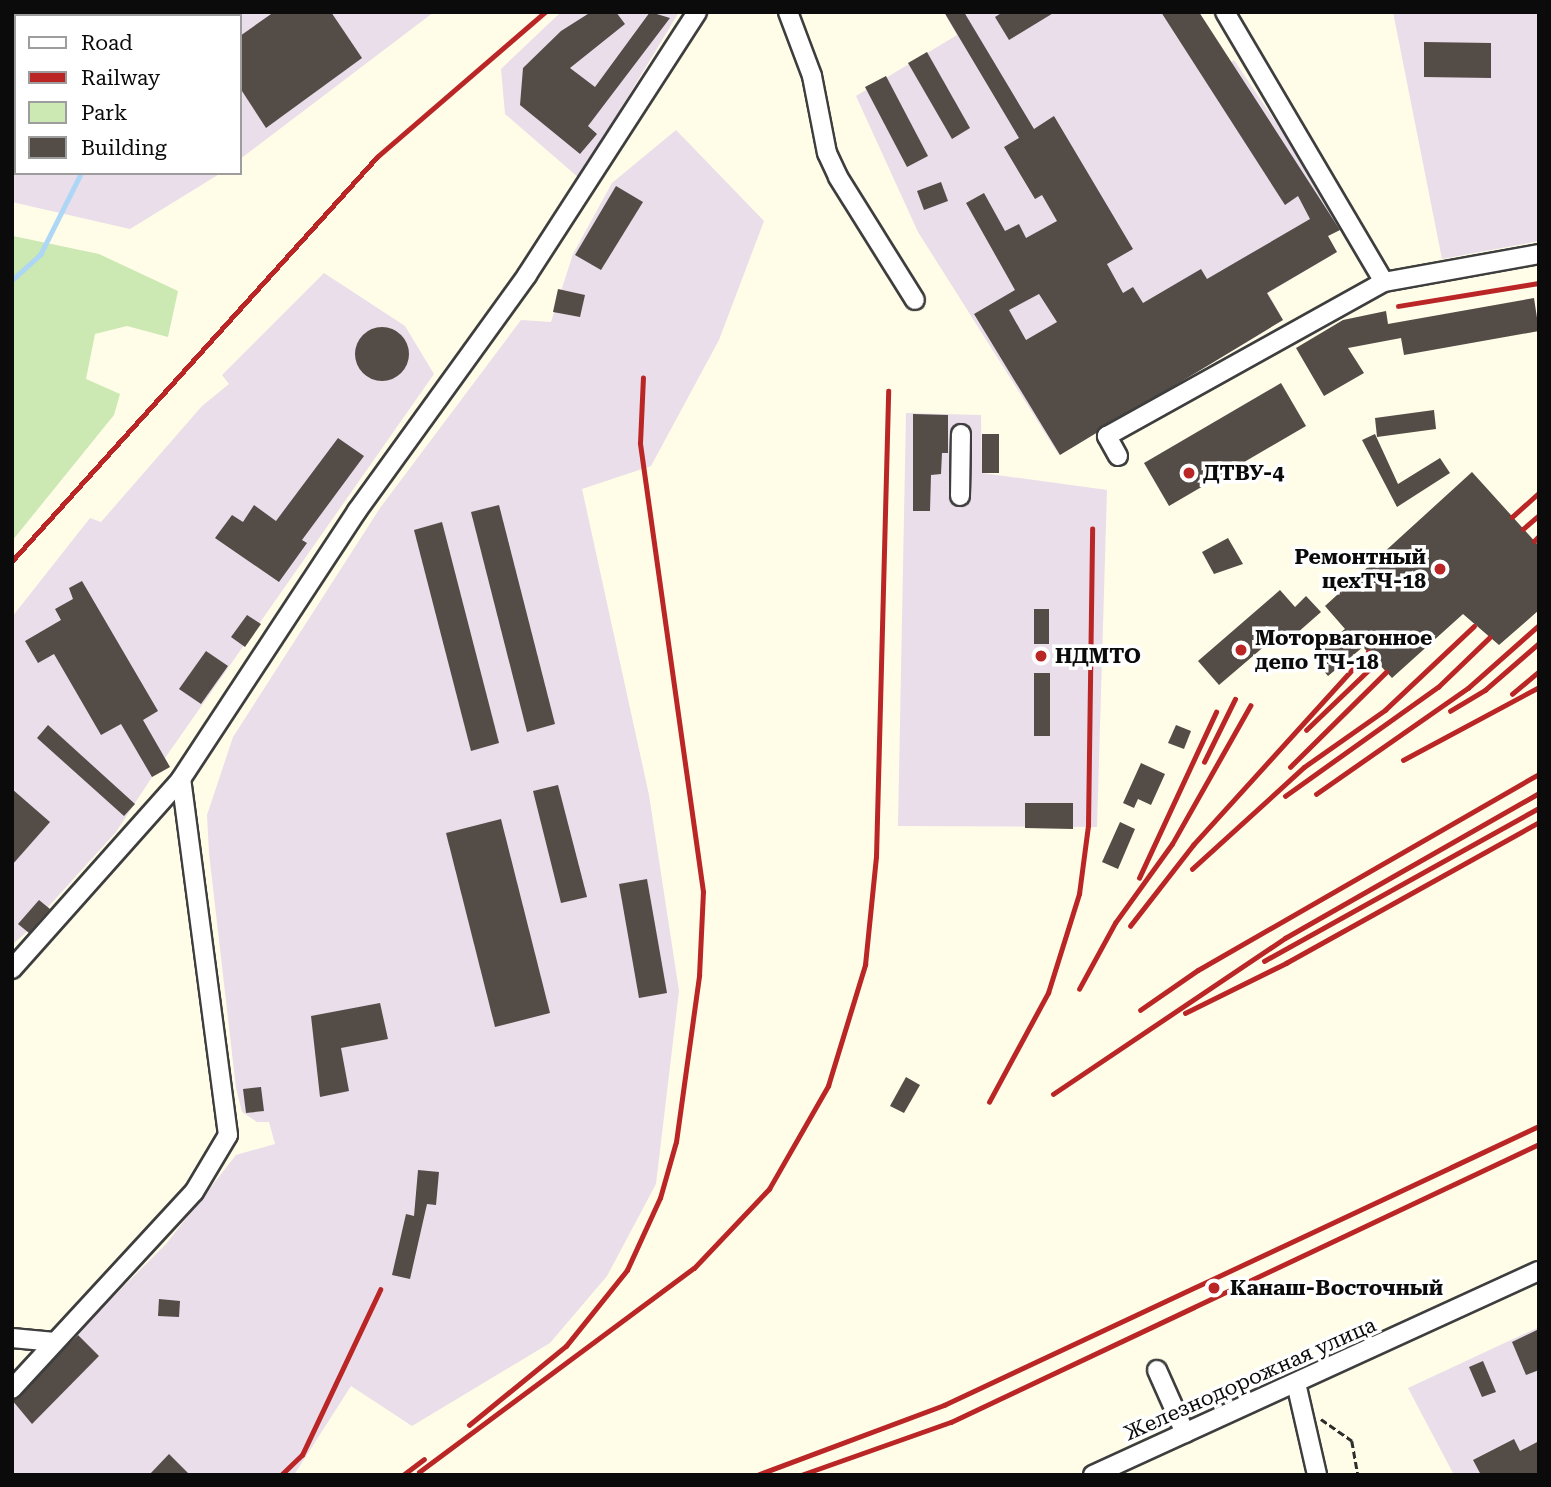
<!DOCTYPE html>
<meta charset="utf-8">
<style>
body{margin:0}
#map{position:relative;width:1551px;height:1487px;overflow:hidden;background:#fffce8;font-family:"Roboto Serif",serif}
div>[style]{position:absolute}
.industrial>*{inset:0;background:#e9deea}
.green>*{inset:0;background:#cce8b3}
.stream>*{height:4.5px;margin:-2.25px;padding:0 2.25px;transform-origin:2.25px;border-radius:2.25px;background:#aed7f5}
.building>*{inset:0;background:#534c47}
.round{border-radius:50%}
.path>*{height:2.5px;margin-top:-1.25px;transform-origin:0;background:repeating-linear-gradient(90deg,#2d2d2d 0 7px,transparent 0 10.5px)}
.roads{filter:drop-shadow(2px 0 #3e3e3e) drop-shadow(-2px 0 #3e3e3e) drop-shadow(0 2px #3e3e3e) drop-shadow(0 -2px #3e3e3e)}
.minor>*{height:18px;margin:-9px;padding:0 9px;transform-origin:9px;border-radius:9px;background:#fff}
.rail>*{height:4.5px;margin:-2.25px;padding:0 2.25px;transform-origin:2.25px;border-radius:2.25px;background:#b92625}
.dots>*{width:19px;height:19px;translate:-50% -50%;box-sizing:border-box;border:4px solid #fff;border-radius:50%}
span{translate:-50% -50%;white-space:nowrap;text-align:center;line-height:1.15;-webkit-text-stroke:7px #fff;paint-order:stroke}
.poi-label{font-size:21px;color:#0b0b0b;font-weight:700}
.left{translate:0 -50%;text-align:left}
.right{translate:-100% -50%;text-align:right}
.street-label{font-size:21px;color:#0b0b0b}
.frame{position:absolute;inset:0;border:14px solid #0b0b0b;pointer-events:none}
.legend{position:absolute;left:14px;top:14px;width:228px;height:161px;box-sizing:border-box;background:#fff;border:2px solid #9d9d9d;margin:0;padding:9px 12px;list-style:none;font-size:21px;color:#0b0b0b}
.legend li{display:flex;align-items:center;gap:14px;height:35px}
.legend b{width:35px;border:2px solid #9d9d9d}
</style>
<div id="map">
<div class="industrial">
<div style="clip-path:polygon(12px 12px,434px 12px,240px 159px,240px 16px,16px 16px,16px 173px,221px 173px,130px 229px,12px 202px)"></div>
<div style="clip-path:polygon(561px 12px,679px 12px,579px 178px,505px 114px,501px 69px)"></div>
<div style="clip-path:polygon(944px 12px,1199px 12px,1229px 64px,1234px 60px,1326px 197px,1343px 228px,1328px 236px,1337px 252px,1268px 293px,1283px 320px,1059px 455px,918px 232px,856px 96px,957px 35px)"></div>
<div style="clip-path:polygon(1393px 12px,1539px 12px,1539px 241px,1442px 259px)"></div>
<div style="clip-path:polygon(676px 130px,764px 221px,719px 340px,651px 466px,582px 489px,649px 795px,679px 991px,656px 1184px,607px 1276px,550px 1343px,412px 1426px,351px 1386px,294px 1475px,12px 1475px,12px 1398px,166px 1244px,236px 1155px,275px 1144px,269px 1122px,257px 1122px,242px 1112px,236px 1088px,209px 853px,207px 815px,233px 737px,380px 508px,521px 320px,551px 322px,573px 254px,612px 183px)"></div>
<div style="clip-path:polygon(324px 273px,405px 326px,434px 374px,165px 758px,170px 767px,152px 777px,116px 832px,48px 907px,51px 910px,12px 945px,12px 617px,90px 518px,101px 522px,202px 406px,229px 384px,222px 375px)"></div>
<div style="clip-path:polygon(906px 413px,981px 415px,982px 473px,1107px 490px,1097px 827px,898px 826px)"></div>
<div style="clip-path:polygon(1539px 1327px,1539px 1475px,1454px 1475px,1408px 1388px)"></div>
</div>
<div class="green">
<div style="clip-path:polygon(13px 236px,99px 254px,178px 291px,168px 337px,127px 326px,95px 334px,86px 379px,120px 394px,114px 415px,12px 541px)"></div>
</div>
<div class="stream">
<div style="left:12px;top:280px;width:38px;rotate:-42deg"></div>
<div style="left:40px;top:255px;width:92px;rotate:-63.4deg"></div>
</div>
<div class="building">
<div style="clip-path:polygon(274px 12px,331px 12px,362px 58px,266px 128px,240px 88px,240px 36px)"></div>
<div style="clip-path:polygon(591px 12px,616px 12px,625px 24px,570px 68px,595px 87px,650px 12px,670px 18px,588px 126px,597px 134px,580px 154px,520px 105px,523px 68px,561px 31px)"></div>
<div style="clip-path:polygon(evenodd,944px 12px,964px 12px,1034px 129px,1054px 116px,1133px 249px,1107px 264px,1123px 293px,1133px 287px,1143px 303px,1201px 269px,1207px 279px,1310px 219px,1298px 196px,1285px 205px,1161px 12px,1199px 12px,1340px 230px,1328px 236px,1337px 252px,1267px 293px,1283px 320px,1060px 455px,974px 314px,1015px 290px,966px 203px,984px 193px,1005px 231px,1019px 224px,1026px 238px,1057px 221px,1042px 195px,1035px 199px,1004px 147px,1019px 138px,944px 12px,1039px 294px,1057px 322px,1026px 340px,1009px 310px,1039px 294px)"></div>
<div style="clip-path:polygon(1003px 12px,1055px 12px,1009px 40px,995px 17px)"></div>
<div style="clip-path:polygon(1424px 42px,1491px 43px,1491px 78px,1424px 77px)"></div>
<div style="clip-path:polygon(927px 52px,970px 128px,952px 139px,908px 63px)"></div>
<div style="clip-path:polygon(886px 76px,928px 156px,907px 167px,865px 87px)"></div>
<div style="clip-path:polygon(941px 182px,948px 201px,924px 210px,917px 191px)"></div>
<div style="clip-path:polygon(616px 186px,643px 202px,601px 270px,575px 255px)"></div>
<div style="clip-path:polygon(558px 289px,585px 295px,580px 317px,553px 312px)"></div>
<div style="clip-path:polygon(1534px 298px,1539px 331px,1404px 355px,1401px 338px,1348px 348px,1364px 373px,1324px 396px,1296px 348px,1343px 320px,1386px 311px,1388px 324px)"></div>
<div class="round" style="left:355px;top:327px;width:54px;height:54px"></div>
<div style="clip-path:polygon(1281px 383px,1306px 426px,1169px 506px,1144px 463px)"></div>
<div style="clip-path:polygon(1434px 410px,1436px 429px,1377px 437px,1375px 418px)"></div>
<div style="clip-path:polygon(913px 414px,948px 415px,948px 453px,942px 453px,941px 474px,931px 475px,930px 511px,913px 511px)"></div>
<div style="clip-path:polygon(982px 434px,999px 434px,999px 473px,982px 473px)"></div>
<div style="clip-path:polygon(1375px 434px,1398px 484px,1440px 458px,1450px 473px,1397px 507px,1362px 440px)"></div>
<div style="clip-path:polygon(338px 438px,364px 456px,302px 540px,307px 543px,279px 582px,215px 538px,232px 515px,243px 522px,254px 505px,276px 521px)"></div>
<div style="clip-path:polygon(1472px 472px,1539px 546px,1539px 610px,1499px 645px,1463px 614px,1392px 678px,1363px 647px,1328px 676px,1311px 656px,1345px 629px,1325px 606px)"></div>
<div style="clip-path:polygon(499px 505px,555px 724px,527px 732px,471px 512px)"></div>
<div style="clip-path:polygon(442px 522px,499px 743px,471px 751px,414px 530px)"></div>
<div style="clip-path:polygon(1228px 538px,1243px 564px,1214px 574px,1202px 552px)"></div>
<div style="clip-path:polygon(82px 581px,158px 711px,143px 720px,170px 767px,152px 777px,121px 724px,101px 735px,54px 654px,38px 663px,25px 641px,61px 620px,55px 609px,73px 599px,69px 588px)"></div>
<div style="clip-path:polygon(1280px 590px,1295px 607px,1306px 596px,1321px 612px,1280px 648px,1273px 639px,1219px 685px,1198px 661px)"></div>
<div style="clip-path:polygon(1034px 609px,1049px 609px,1049px 644px,1034px 644px)"></div>
<div style="clip-path:polygon(247px 615px,261px 624px,245px 647px,231px 637px)"></div>
<div style="clip-path:polygon(206px 651px,228px 666px,201px 704px,179px 689px)"></div>
<div style="clip-path:polygon(1034px 673px,1050px 673px,1050px 736px,1034px 736px)"></div>
<div style="clip-path:polygon(48px 725px,135px 804px,124px 816px,37px 738px)"></div>
<div style="clip-path:polygon(1176px 725px,1191px 731px,1184px 749px,1168px 743px)"></div>
<div style="clip-path:polygon(1141px 763px,1165px 774px,1151px 805px,1138px 799px,1134px 808px,1123px 803px)"></div>
<div style="clip-path:polygon(558px 785px,587px 897px,561px 903px,533px 791px)"></div>
<div style="clip-path:polygon(12px 789px,50px 822px,12px 865px)"></div>
<div style="clip-path:polygon(1025px 803px,1073px 803px,1073px 829px,1025px 828px)"></div>
<div style="clip-path:polygon(501px 819px,550px 1013px,495px 1027px,446px 833px)"></div>
<div style="clip-path:polygon(1120px 822px,1135px 829px,1118px 869px,1102px 862px)"></div>
<div style="clip-path:polygon(647px 879px,667px 993px,639px 998px,619px 884px)"></div>
<div style="clip-path:polygon(39px 900px,50px 909px,29px 933px,18px 924px)"></div>
<div style="clip-path:polygon(380px 1003px,388px 1039px,341px 1048px,349px 1091px,320px 1097px,311px 1016px)"></div>
<div style="clip-path:polygon(906px 1077px,920px 1085px,904px 1113px,890px 1106px)"></div>
<div style="clip-path:polygon(261px 1087px,264px 1111px,246px 1113px,243px 1089px)"></div>
<div style="clip-path:polygon(418px 1170px,439px 1172px,436px 1205px,427px 1204px,410px 1279px,392px 1275px,406px 1214px,414px 1216px)"></div>
<div style="clip-path:polygon(159px 1299px,180px 1301px,179px 1317px,158px 1316px)"></div>
<div style="clip-path:polygon(1539px 1329px,1539px 1370px,1526px 1375px,1512px 1342px)"></div>
<div style="clip-path:polygon(78px 1335px,99px 1356px,32px 1424px,12px 1400px)"></div>
<div style="clip-path:polygon(1483px 1361px,1496px 1392px,1482px 1397px,1469px 1367px)"></div>
<div style="clip-path:polygon(1514px 1439px,1520px 1451px,1539px 1441px,1539px 1475px,1481px 1475px,1473px 1460px)"></div>
<div style="clip-path:polygon(169px 1454px,190px 1475px,149px 1475px)"></div>
</div>
<div class="path">
<div style="left:1321px;top:1419px;width:38px;rotate:35deg"></div>
<div style="left:1352px;top:1441px;width:35px;rotate:80deg"></div>
</div>
<div class="roads">
<div class="minor">
<div style="left:788px;top:12px;width:68px;rotate:69.4deg"></div>
<div style="left:812px;top:76px;width:78px;rotate:79deg"></div>
<div style="left:827px;top:153px;width:26px;rotate:65deg"></div>
<div style="left:838px;top:177px;width:145px;rotate:58deg"></div>
<div style="left:1225px;top:12px;width:313px;rotate:59.5deg"></div>
<div style="left:1118px;top:456px;width:23px;rotate:-119deg"></div>
<div style="left:1107px;top:436px;width:317px;rotate:-29.1deg"></div>
<div style="left:1384px;top:282px;width:158px;rotate:-10.2deg"></div>
<div style="left:960px;top:496px;width:62px;rotate:-89.1deg"></div>
<div style="left:12px;top:969px;width:254px;rotate:-48.3deg"></div>
<div style="left:181px;top:779px;width:321px;rotate:-56.7deg"></div>
<div style="left:357px;top:511px;width:291px;rotate:-54.2deg"></div>
<div style="left:527px;top:275px;width:313px;rotate:-57.1deg"></div>
<div style="left:12px;top:1338px;width:43px;rotate:5.3deg"></div>
<div style="left:1157px;top:1370px;width:69px;rotate:66deg"></div>
<div style="left:1296px;top:1383px;width:94px;rotate:77.1deg"></div>
<div style="left:12px;top:1389px;width:268px;rotate:-47.3deg"></div>
<div style="left:194px;top:1192px;width:66px;rotate:-59.2deg"></div>
<div style="left:228px;top:1135px;width:359px;rotate:-97.5deg"></div>
<div style="left:1093px;top:1475px;width:490px;rotate:-24.6deg"></div>
</div>
</div>
<div class="rail">
<div style="left:1398px;top:306px;width:143px;rotate:-9.3deg"></div>
<div style="left:1512px;top:517px;width:36px;rotate:-42deg"></div>
<div style="left:1523px;top:529px;width:21px;rotate:-41deg"></div>
<div style="left:1534px;top:541px;width:7px;rotate:-45deg"></div>
<div style="left:12px;top:561px;width:544px;rotate:-47.9deg"></div>
<div style="left:377px;top:157px;width:222px;rotate:-40.8deg"></div>
<div style="left:1512px;top:694px;width:35px;rotate:-40deg"></div>
<div style="left:1450px;top:711px;width:41px;rotate:-31deg"></div>
<div style="left:1485px;top:690px;width:72px;rotate:-41deg"></div>
<div style="left:1306px;top:730px;width:98px;rotate:-43.8deg"></div>
<div style="left:1403px;top:760px;width:154px;rotate:-28.2deg"></div>
<div style="left:1204px;top:762px;width:70px;rotate:-63.8deg"></div>
<div style="left:1290px;top:767px;width:135px;rotate:-44.7deg"></div>
<div style="left:1316px;top:794px;width:185px;rotate:-34.9deg"></div>
<div style="left:1468px;top:688px;width:95px;rotate:-41.6deg"></div>
<div style="left:1285px;top:796px;width:188px;rotate:-35.5deg"></div>
<div style="left:1438px;top:687px;width:71px;rotate:-43.9deg"></div>
<div style="left:1192px;top:869px;width:151px;rotate:-42.3deg"></div>
<div style="left:1304px;top:767px;width:99px;rotate:-35.1deg"></div>
<div style="left:1385px;top:710px;width:122px;rotate:-43.3deg"></div>
<div style="left:1139px;top:878px;width:183px;rotate:-65.1deg"></div>
<div style="left:1130px;top:926px;width:103px;rotate:-52.1deg"></div>
<div style="left:1193px;top:845px;width:261px;rotate:-47.8deg"></div>
<div style="left:1264px;top:961px;width:315px;rotate:-29.1deg"></div>
<div style="left:1079px;top:989px;width:75px;rotate:-61.4deg"></div>
<div style="left:1115px;top:923px;width:97px;rotate:-54.2deg"></div>
<div style="left:1172px;top:844px;width:159px;rotate:-60.5deg"></div>
<div style="left:1140px;top:1010px;width:70px;rotate:-34.6deg"></div>
<div style="left:1198px;top:970px;width:393px;rotate:-29.9deg"></div>
<div style="left:1185px;top:1013px;width:113px;rotate:-26.3deg"></div>
<div style="left:1286px;top:963px;width:290px;rotate:-29.1deg"></div>
<div style="left:1053px;top:1094px;width:280px;rotate:-33.9deg"></div>
<div style="left:1285px;top:938px;width:292px;rotate:-29.7deg"></div>
<div style="left:989px;top:1102px;width:124px;rotate:-61.6deg"></div>
<div style="left:1048px;top:993px;width:104px;rotate:-72.6deg"></div>
<div style="left:1079px;top:894px;width:69px;rotate:-82.5deg"></div>
<div style="left:1088px;top:826px;width:297px;rotate:-89.2deg"></div>
<div style="left:469px;top:1425px;width:125px;rotate:-39.2deg"></div>
<div style="left:566px;top:1346px;width:97px;rotate:-51.2deg"></div>
<div style="left:627px;top:1270px;width:79px;rotate:-65.4deg"></div>
<div style="left:660px;top:1198px;width:58px;rotate:-74.1deg"></div>
<div style="left:676px;top:1142px;width:168px;rotate:-82.1deg"></div>
<div style="left:699px;top:976px;width:84px;rotate:-87.3deg"></div>
<div style="left:703px;top:892px;width:453px;rotate:-98deg"></div>
<div style="left:640px;top:443px;width:65px;rotate:-87.4deg"></div>
<div style="left:419px;top:1472px;width:342px;rotate:-36.6deg"></div>
<div style="left:694px;top:1268px;width:109px;rotate:-46.5deg"></div>
<div style="left:769px;top:1189px;width:119px;rotate:-60.2deg"></div>
<div style="left:828px;top:1086px;width:127px;rotate:-73deg"></div>
<div style="left:865px;top:965px;width:109px;rotate:-84.2deg"></div>
<div style="left:876px;top:857px;width:466px;rotate:-88.5deg"></div>
<div style="left:281px;top:1475px;width:29px;rotate:-44deg"></div>
<div style="left:302px;top:1455px;width:183px;rotate:-64.7deg"></div>
<div style="left:403px;top:1475px;width:26px;rotate:-37deg"></div>
<div style="left:757px;top:1475px;width:200px;rotate:-20.5deg"></div>
<div style="left:944px;top:1405px;width:657px;rotate:-25.12deg"></div>
<div style="left:801px;top:1475px;width:159px;rotate:-19.5deg"></div>
<div style="left:951px;top:1422px;width:650px;rotate:-25.3deg"></div>
</div>
<div class="dots">
<div style="left:1189px;top:473px;background:#b92625"></div>
<div style="left:1440px;top:569px;background:#b92625"></div>
<div style="left:1241px;top:650px;background:#b92625"></div>
<div style="left:1041px;top:656px;background:#b92625"></div>
<div style="left:1214px;top:1288px;background:#b92625"></div>
</div>
<div class="poi-label">
<span class="left" style="left:1203px;top:473px">ДТВУ-4</span>
<span class="right" style="left:1426px;top:569px">Ремонтный<br>цехТЧ-18</span>
<span class="left" style="left:1255px;top:650px">Моторвагонное<br>депо ТЧ-18</span>
<span class="left" style="left:1055px;top:656px">НДМТО</span>
<span class="left" style="left:1230px;top:1288px">Канаш-Восточный</span>
</div>
<div class="street-label">
<span style="left:1250px;top:1379px;rotate:-24deg">Железнодорожная улица</span>
</div>
<div class="frame"></div>
<ul class="legend">
<li><b style="height:9px;background:#fff"></b>Road</li>
<li><b style="height:9px;background:#b92625"></b>Railway</li>
<li><b style="height:19px;background:#cce8b3"></b>Park</li>
<li><b style="height:19px;background:#534c47"></b>Building</li>
</ul>
</div>
